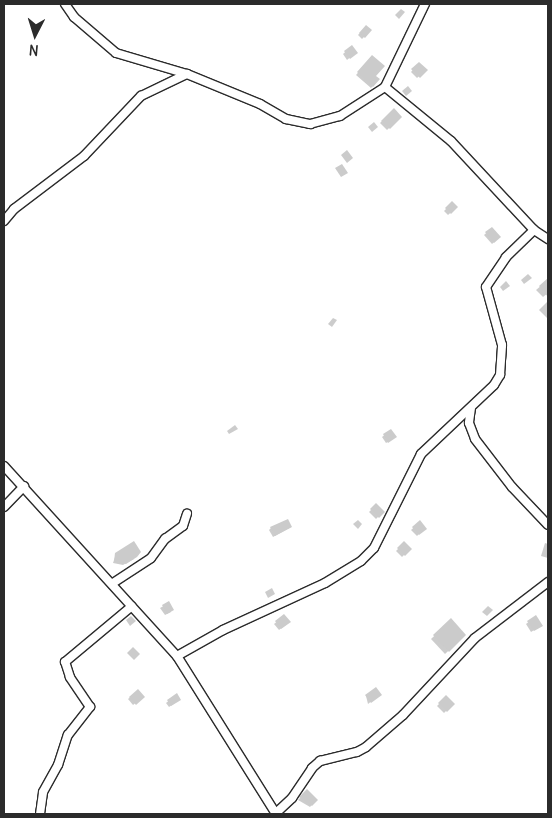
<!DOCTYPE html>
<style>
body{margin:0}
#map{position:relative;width:552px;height:818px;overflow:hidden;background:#fff;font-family:Delius,sans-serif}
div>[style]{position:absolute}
.shadow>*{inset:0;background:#0003}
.building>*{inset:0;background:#cbcbcb}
.roads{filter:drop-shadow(1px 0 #2b2b2b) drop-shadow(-1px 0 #2b2b2b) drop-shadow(0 1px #2b2b2b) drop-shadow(0 -1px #2b2b2b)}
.street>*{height:8px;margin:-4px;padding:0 4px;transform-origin:4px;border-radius:4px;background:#fff}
span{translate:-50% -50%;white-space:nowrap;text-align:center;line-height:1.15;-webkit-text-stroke:4px #fff;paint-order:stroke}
.frame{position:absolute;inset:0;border:5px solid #2b2b2b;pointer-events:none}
.north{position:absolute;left:10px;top:10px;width:50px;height:50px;-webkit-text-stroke:4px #fff;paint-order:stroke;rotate:185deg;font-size:14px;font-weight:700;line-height:20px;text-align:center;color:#2b2b2b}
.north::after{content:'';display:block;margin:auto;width:18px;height:22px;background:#2b2b2b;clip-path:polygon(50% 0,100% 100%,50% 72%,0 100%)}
</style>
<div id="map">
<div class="shadow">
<div style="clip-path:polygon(401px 9px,405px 12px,399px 19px,395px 15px)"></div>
<div style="clip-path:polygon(366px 26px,371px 30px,362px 39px,358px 35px)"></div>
<div style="clip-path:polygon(351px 47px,354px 54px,347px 60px,343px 54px)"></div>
<div style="clip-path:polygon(372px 57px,374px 76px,379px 79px,371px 88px,356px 75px)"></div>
<div style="clip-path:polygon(419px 63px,426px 70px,417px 78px,411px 72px)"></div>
<div style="clip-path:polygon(408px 86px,412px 91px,406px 96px,402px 91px)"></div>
<div style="clip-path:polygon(394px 110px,401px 117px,387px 130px,380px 123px)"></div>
<div style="clip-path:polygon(374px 122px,378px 127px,372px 132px,368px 127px)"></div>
<div style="clip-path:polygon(452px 203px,457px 207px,448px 215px,444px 211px)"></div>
<div style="clip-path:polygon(492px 228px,500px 237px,492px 244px,484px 235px)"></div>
<div style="clip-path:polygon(528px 274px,532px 278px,524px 284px,521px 280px)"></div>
<div style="clip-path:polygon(548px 280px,548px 293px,543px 297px,536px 290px)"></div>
<div style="clip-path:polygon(506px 281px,510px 286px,503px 291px,500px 287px)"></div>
<div style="clip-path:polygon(548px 301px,548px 319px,539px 310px)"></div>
<div style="clip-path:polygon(333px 318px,337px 320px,332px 327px,328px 324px)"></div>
<div style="clip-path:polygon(235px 425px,238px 429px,229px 434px,227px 431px)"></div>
<div style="clip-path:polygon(391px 430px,393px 439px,386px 443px,382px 437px)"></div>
<div style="clip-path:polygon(376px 505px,383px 512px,376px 519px,369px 512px)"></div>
<div style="clip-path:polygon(358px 520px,362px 524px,358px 529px,353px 524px)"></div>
<div style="clip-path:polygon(420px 522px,425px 528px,417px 536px,411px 530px)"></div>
<div style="clip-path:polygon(291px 527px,273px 537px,269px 530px,271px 528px)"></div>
<div style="clip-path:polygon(404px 543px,410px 549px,402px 557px,396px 551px)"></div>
<div style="clip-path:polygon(545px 543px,548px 544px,548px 558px,541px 556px)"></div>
<div style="clip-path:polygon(116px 554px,134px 559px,123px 565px,113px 563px)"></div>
<div style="clip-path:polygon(272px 588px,275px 594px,268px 598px,265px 592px)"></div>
<div style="clip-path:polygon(169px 603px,171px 612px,165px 615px,160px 608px)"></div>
<div style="clip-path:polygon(488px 606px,493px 610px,487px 616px,482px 612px)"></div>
<div style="clip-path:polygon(131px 616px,136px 621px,130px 626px,126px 620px)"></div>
<div style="clip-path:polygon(284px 616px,287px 624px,279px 630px,274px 624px)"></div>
<div style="clip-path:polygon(535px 617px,539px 627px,531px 632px,526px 624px)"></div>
<div style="clip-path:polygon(451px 620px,465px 635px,445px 654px,431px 639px)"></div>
<div style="clip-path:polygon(138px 691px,143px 697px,133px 705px,128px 699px)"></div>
<div style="clip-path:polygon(176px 695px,178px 701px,169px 707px,166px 703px)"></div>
<div style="clip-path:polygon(366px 696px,378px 696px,368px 704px)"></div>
<div style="clip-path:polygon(446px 697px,453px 704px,444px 713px,437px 706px)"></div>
<div style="clip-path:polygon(307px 791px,316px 800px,310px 807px,298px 800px)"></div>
</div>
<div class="building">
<div style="clip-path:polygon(366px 25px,372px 30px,365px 38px,359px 33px)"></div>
<div style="clip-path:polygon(352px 45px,358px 53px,350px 59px,344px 51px)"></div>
<div style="clip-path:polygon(372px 55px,385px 66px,376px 76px,380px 79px,373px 87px,357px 72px)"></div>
<div style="clip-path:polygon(419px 62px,428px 70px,420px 78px,411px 69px)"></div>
<div style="clip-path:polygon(394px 108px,402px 117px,390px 129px,381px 121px)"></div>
<div style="clip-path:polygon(347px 150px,353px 158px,347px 163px,341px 155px)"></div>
<div style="clip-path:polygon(342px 164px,348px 173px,341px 177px,335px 168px)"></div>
<div style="clip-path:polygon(452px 201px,458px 207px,451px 214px,445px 208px)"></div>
<div style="clip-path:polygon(492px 227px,501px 237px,494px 243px,485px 232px)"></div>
<div style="clip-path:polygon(548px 278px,548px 297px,539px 286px)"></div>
<div style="clip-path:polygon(391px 429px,397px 437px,388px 443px,383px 434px)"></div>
<div style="clip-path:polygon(376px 503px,385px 512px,379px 518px,370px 509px)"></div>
<div style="clip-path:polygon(288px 519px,292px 527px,275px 536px,270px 527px)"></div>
<div style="clip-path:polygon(420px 520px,427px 529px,419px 535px,412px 527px)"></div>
<div style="clip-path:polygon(134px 541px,141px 552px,137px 557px,126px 564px,114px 562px,115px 553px)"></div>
<div style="clip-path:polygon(404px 541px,412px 549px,405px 556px,397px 548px)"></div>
<div style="clip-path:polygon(169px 601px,174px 610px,167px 614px,162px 605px)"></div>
<div style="clip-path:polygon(284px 614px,291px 622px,281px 629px,275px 621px)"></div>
<div style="clip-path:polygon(536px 615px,543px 626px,534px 631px,527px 621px)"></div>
<div style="clip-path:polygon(451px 618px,466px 635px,449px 652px,433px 635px)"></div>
<div style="clip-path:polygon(133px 647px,140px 654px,134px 660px,127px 653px)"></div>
<div style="clip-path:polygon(376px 687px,382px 695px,371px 703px,365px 695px)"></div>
<div style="clip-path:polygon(138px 689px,145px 697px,136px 705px,129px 697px)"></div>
<div style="clip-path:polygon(177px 693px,181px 700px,171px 706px,167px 700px)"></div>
<div style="clip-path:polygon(446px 695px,455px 704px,447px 712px,438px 703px)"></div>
<div style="clip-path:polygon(307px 789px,318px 800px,312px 806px,299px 797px)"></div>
</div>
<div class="roads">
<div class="street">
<div style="left:65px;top:4px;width:16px;rotate:55deg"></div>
<div style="left:74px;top:17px;width:55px;rotate:40.6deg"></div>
<div style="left:116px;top:53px;width:74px;rotate:16.5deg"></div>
<div style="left:385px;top:87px;width:92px;rotate:-64.3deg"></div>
<div style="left:4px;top:221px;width:16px;rotate:-50deg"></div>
<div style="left:14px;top:209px;width:88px;rotate:-37.1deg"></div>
<div style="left:84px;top:156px;width:83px;rotate:-46.5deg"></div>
<div style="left:141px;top:96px;width:51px;rotate:-25.6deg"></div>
<div style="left:187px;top:74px;width:79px;rotate:22.3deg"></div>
<div style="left:260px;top:104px;width:30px;rotate:30deg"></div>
<div style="left:286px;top:119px;width:25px;rotate:12deg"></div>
<div style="left:310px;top:124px;width:31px;rotate:-15deg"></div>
<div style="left:340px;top:116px;width:54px;rotate:-32.8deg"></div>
<div style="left:385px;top:87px;width:85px;rotate:39.3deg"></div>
<div style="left:451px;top:141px;width:122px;rotate:47deg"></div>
<div style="left:534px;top:230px;width:17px;rotate:33deg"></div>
<div style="left:471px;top:408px;width:15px;rotate:98deg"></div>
<div style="left:469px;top:423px;width:17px;rotate:69deg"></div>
<div style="left:475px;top:439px;width:61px;rotate:52.4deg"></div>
<div style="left:512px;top:487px;width:52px;rotate:46.5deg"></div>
<div style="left:4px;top:466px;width:257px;rotate:47.7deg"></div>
<div style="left:177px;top:656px;width:186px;rotate:57.9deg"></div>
<div style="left:4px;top:507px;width:29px;rotate:-46deg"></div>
<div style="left:113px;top:583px;width:45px;rotate:-33.3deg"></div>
<div style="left:151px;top:558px;width:24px;rotate:-54deg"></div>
<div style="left:165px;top:539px;width:22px;rotate:-36deg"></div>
<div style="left:183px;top:526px;width:13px;rotate:-72deg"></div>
<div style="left:177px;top:656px;width:53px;rotate:-29.5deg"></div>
<div style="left:223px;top:630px;width:112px;rotate:-24.7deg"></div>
<div style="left:325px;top:583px;width:42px;rotate:-31.4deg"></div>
<div style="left:361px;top:561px;width:18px;rotate:-45deg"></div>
<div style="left:374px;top:548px;width:105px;rotate:-63.4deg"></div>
<div style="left:421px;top:454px;width:100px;rotate:-43.4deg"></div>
<div style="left:494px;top:385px;width:12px;rotate:-59deg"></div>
<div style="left:500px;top:375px;width:30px;rotate:-86deg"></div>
<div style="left:502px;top:345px;width:60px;rotate:-105.4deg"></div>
<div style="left:486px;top:287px;width:36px;rotate:-56deg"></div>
<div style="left:506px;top:257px;width:39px;rotate:-44deg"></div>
<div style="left:276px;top:813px;width:22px;rotate:-43deg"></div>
<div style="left:292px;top:798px;width:36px;rotate:-56deg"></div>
<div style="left:312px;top:768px;width:11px;rotate:-41deg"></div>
<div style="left:320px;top:761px;width:38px;rotate:-14deg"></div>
<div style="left:357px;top:752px;width:10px;rotate:-29deg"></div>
<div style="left:366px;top:747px;width:49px;rotate:-40.9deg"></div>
<div style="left:403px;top:715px;width:105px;rotate:-46.9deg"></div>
<div style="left:475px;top:638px;width:92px;rotate:-37.5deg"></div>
<div style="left:40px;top:814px;width:22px;rotate:-82deg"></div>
<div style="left:43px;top:792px;width:31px;rotate:-61deg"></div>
<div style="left:58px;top:765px;width:32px;rotate:-72deg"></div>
<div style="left:68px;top:735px;width:36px;rotate:-52deg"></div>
<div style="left:90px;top:707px;width:36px;rotate:-124deg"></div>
<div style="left:70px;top:677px;width:16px;rotate:-108deg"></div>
<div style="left:65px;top:662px;width:87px;rotate:-39.9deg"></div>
</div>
</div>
<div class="frame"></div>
<div class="north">N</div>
</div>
